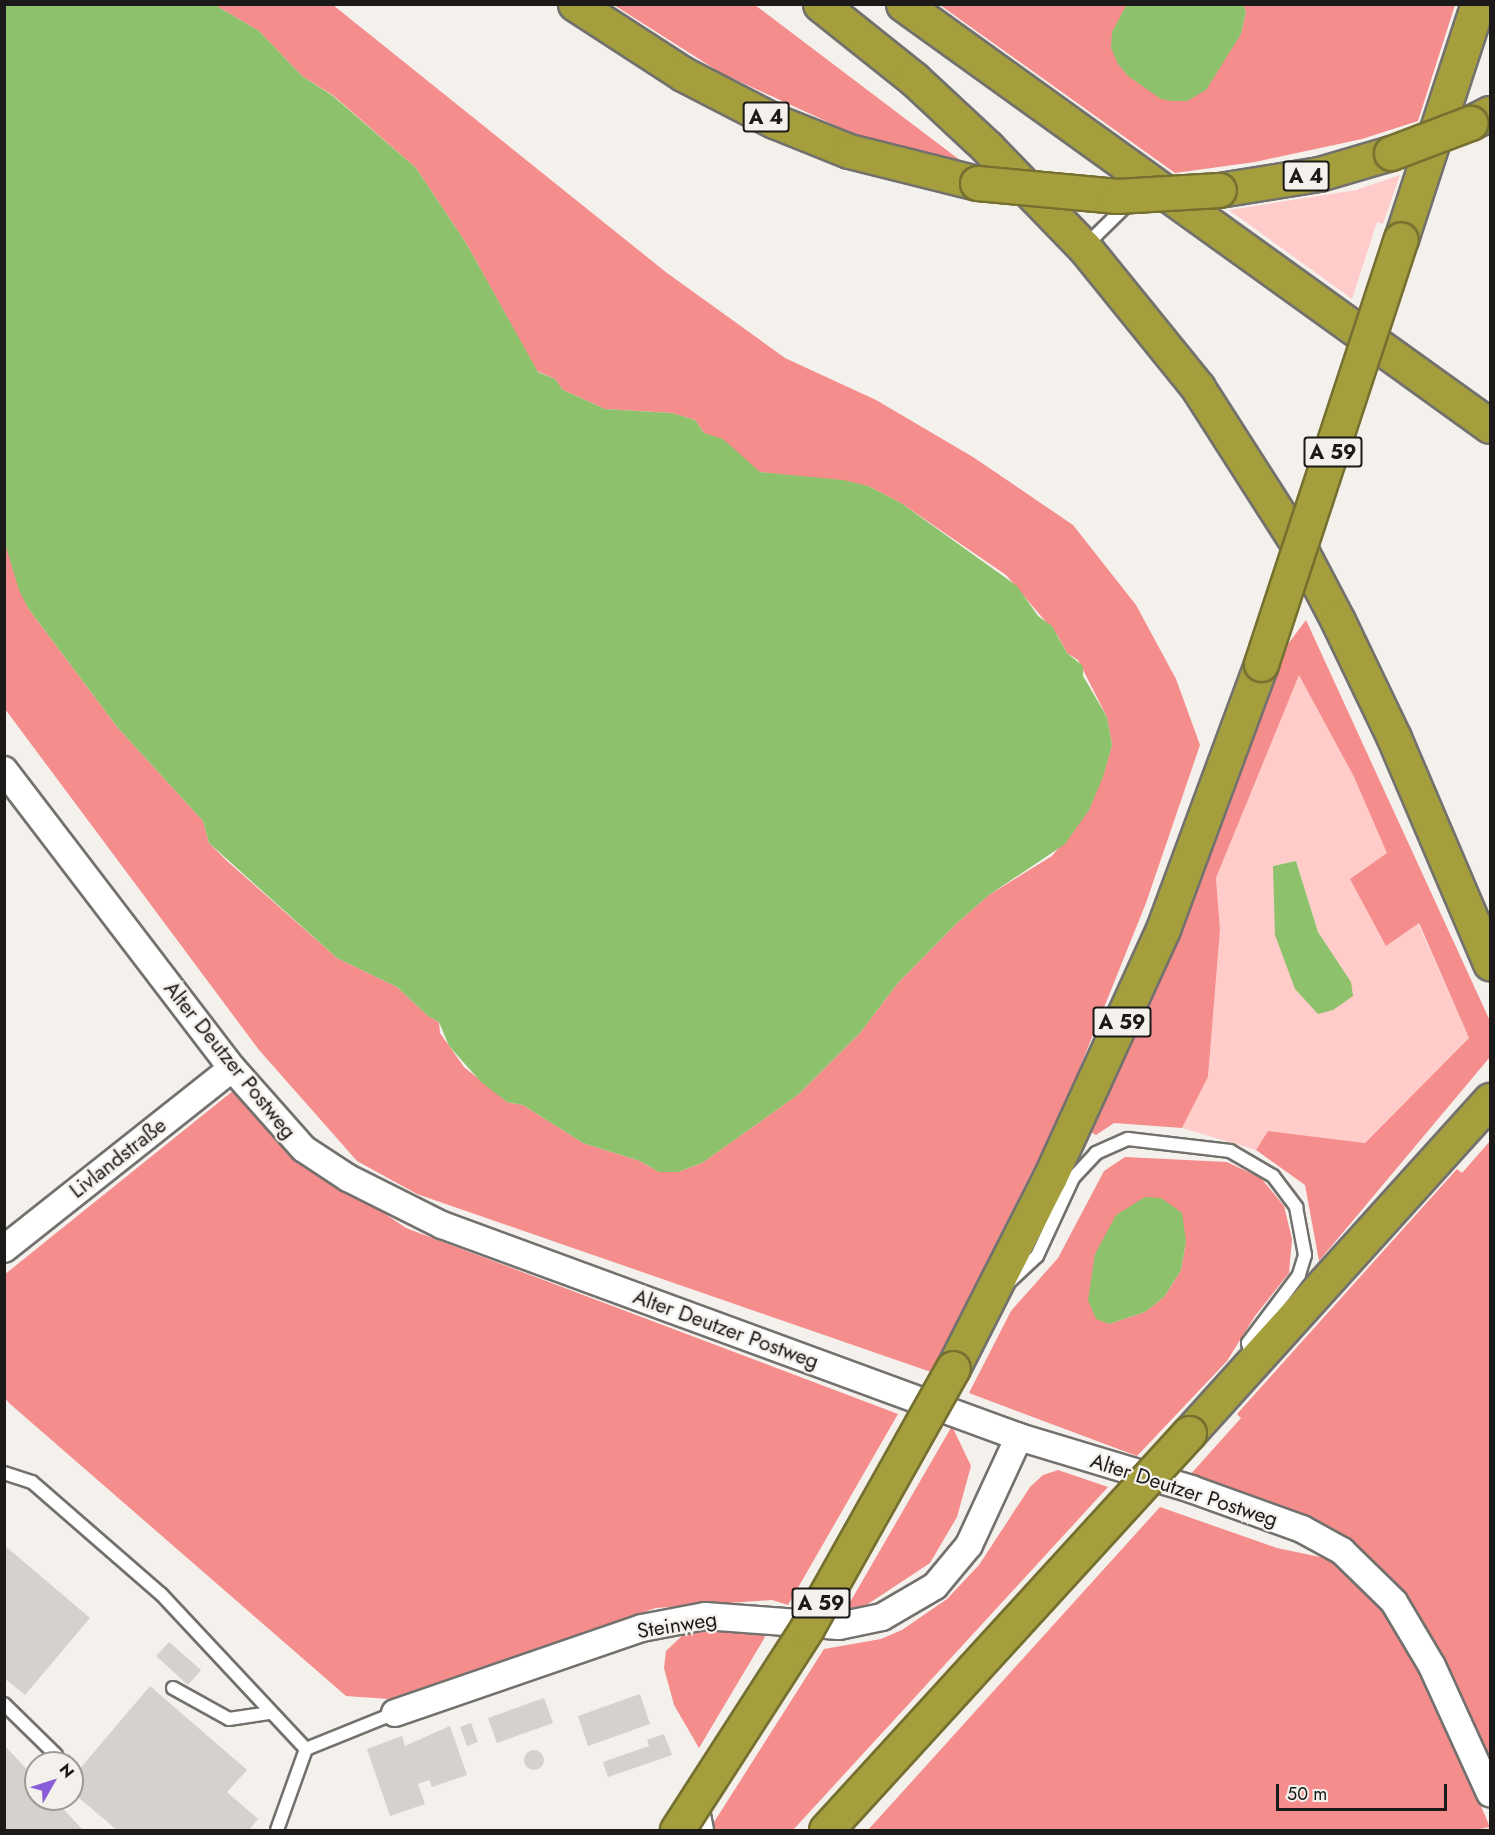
<!DOCTYPE html>
<meta charset="utf-8">
<style>
body{margin:0}
#map{position:relative;width:1495px;height:1835px;overflow:hidden;background:#f4f0ec;font-family:Jost,sans-serif}
div>[style]{position:absolute}
.green>*{inset:0;background:#ffccca}
.forest>*{inset:0;background:#f58d8c}
.water>*{inset:0;background:#8ec16b}
.building>*{inset:0;background:#d6d0ce}
.round{border-radius:50%}
.roads{filter:drop-shadow(2px 0 #73716d) drop-shadow(-2px 0 #73716d) drop-shadow(0 2px #73716d) drop-shadow(0 -2px #73716d)}
.service>*{height:12px;margin:-6px;padding:0 6px;transform-origin:6px;border-radius:6px;background:#fff}
.minor>*{height:26px;margin:-13px;padding:0 13px;transform-origin:13px;border-radius:13px;background:#fff}
.motorway>*{height:33px;margin:-16.5px;padding:0 16.5px;transform-origin:16.5px;border-radius:16.5px;background:#a59e3d}
.bridges{filter:drop-shadow(2px 0 #757030) drop-shadow(-2px 0 #757030) drop-shadow(0 2px #757030) drop-shadow(0 -2px #757030)}
.motorway-bridge>*{height:33px;margin:-16.5px;padding:0 16.5px;transform-origin:16.5px;border-radius:16.5px;background:#a59e3d}
span{translate:-50% -50%;white-space:nowrap;text-align:center;line-height:1.15;-webkit-text-stroke:4.5px #f4f0ec;paint-order:stroke}
.shield-label span{padding:2px 4px;background:#f4f0ec;border:2px solid;border-radius:4px;-webkit-text-stroke-width:0}
.shield-label{font-size:20px;color:#1c1a19;font-weight:700}
.street-label{font-size:21px;color:#1c1a19}
.frame{position:absolute;inset:0;border:6px solid #1c1a19;pointer-events:none}
.north{position:absolute;left:24px;top:1751px;width:60px;height:60px;box-sizing:border-box;background:#f4f0ec;border:2px solid #9e9a98;border-radius:50%;rotate:51deg;font-size:16px;font-weight:700;line-height:24px;text-align:center;color:#1c1a19}
.north::after{content:'';display:block;margin:auto;width:21px;height:27px;background:#885dd7;clip-path:polygon(50% 0,100% 100%,50% 72%,0 100%)}
.scale{position:absolute;left:1276px;top:1784px;width:171px;height:27px;box-sizing:border-box;border:3px solid #1c1a19;border-top:0;padding-left:8px;font-size:18px;line-height:21px;white-space:nowrap;color:#1c1a19;-webkit-text-stroke:4px #f4f0ec;paint-order:stroke}
</style>
<div id="map">
<div class="green">
<div style="clip-path:polygon(1400px 175px,1383px 224px,1377px 222px,1352px 299px,1229px 210px,1356px 190px)"></div>
<div style="clip-path:polygon(evenodd,1299px 674px,1354px 777px,1388px 853px,1350px 879px,1418px 923px,1469px 1038px,1365px 1143px,1269px 1131px,1256px 1150px,1182px 1128px,1208px 1077px,1220px 930px,1216px 878px,1299px 674px,1296px 861px,1318px 932px,1351px 982px,1273px 866px,1296px 861px)"></div>
</div>
<div class="forest">
<div style="clip-path:polygon(215px 5px,333px 5px,667px 273px,785px 358px,876px 400px,973px 457px,1073px 525px,1136px 605px,1176px 679px,1200px 745px,1146px 903px,1062px 1112px,931px 1372px,417px 1194px,357px 1161px,259px 1050px,5px 709px,4px 540px,28px 608px,118px 728px,203px 821px,209px 843px,227px 861px,337px 958px,397px 987px,428px 1016px,439px 1022px,440px 1033px,464px 1067px,507px 1102px,523px 1105px,583px 1143px,640px 1161px,659px 1172px,678px 1172px,702px 1163px,799px 1094px,860px 1033px,897px 984px,956px 924px,989px 895px,1052px 856px,1089px 810px,1107px 762px,1112px 745px,1107px 717px,1078px 660px,1067px 653px,1058px 636px,1006px 575px,901px 503px,868px 486px,760px 472px,704px 433px,695px 420px,672px 413px,605px 409px,563px 390px,555px 379px,537px 371px,466px 243px,416px 168px,334px 96px,302px 76px,259px 31px)"></div>
<div style="clip-path:polygon(614px 5px,755px 5px,977px 173px,865px 139px,721px 73px)"></div>
<div style="clip-path:polygon(940px 5px,1127px 5px,1112px 33px,1215px 75px,1224px 56px,1241px 34px,1246px 12px,1243px 5px,1455px 5px,1418px 121px,1362px 139px,1255px 162px,1175px 173px)"></div>
<div style="clip-path:polygon(1306px 620px,1490px 1021px,1490px 1057px,1319px 1261px,1305px 1185px,1256px 1150px,1268px 1131px,1365px 1143px,1469px 1038px,1419px 923px,1386px 946px,1350px 879px,1387px 853px,1354px 777px,1299px 675px,1216px 878px,1220px 930px,1208px 1077px,1182px 1128px,1114px 1123px,1096px 1135px,1089px 1131px,1285px 648px)"></div>
<div style="clip-path:polygon(234px 1090px,299px 1156px,406px 1228px,898px 1414px,788px 1605px,772px 1600px,656px 1608px,389px 1699px,346px 1696px,9px 1403px,5px 1398px,4px 1275px)"></div>
<div style="clip-path:polygon(1490px 1141px,1490px 1768px,1402px 1596px,1189px 1476px,1241px 1418px,1237px 1414px,1457px 1169px,1462px 1173px)"></div>
<div style="clip-path:polygon(evenodd,1125px 1157px,1227px 1162px,1261px 1178px,1284px 1206px,1292px 1239px,1289px 1273px,1255px 1316px,1227px 1361px,1137px 1456px,969px 1393px,1011px 1311px,1058px 1258px,1104px 1171px,1125px 1157px,1186px 1241px,1181px 1270px,1164px 1297px,1145px 1312px,1109px 1324px,1186px 1241px)"></div>
<div style="clip-path:polygon(952px 1426px,971px 1466px,957px 1517px,930px 1563px,868px 1604px,845px 1611px)"></div>
<div style="clip-path:polygon(1058px 1470px,1108px 1487px,793px 1830px,709px 1830px,824px 1649px,881px 1639px,902px 1630px,947px 1599px,979px 1565px,1030px 1487px,1043px 1475px)"></div>
<div style="clip-path:polygon(1160px 1507px,1277px 1548px,1339px 1561px,1383px 1608px,1422px 1670px,1490px 1827px,1474px 1830px,868px 1830px)"></div>
<div style="clip-path:polygon(709px 1628px,762px 1632px,765px 1637px,699px 1748px,674px 1705px,664px 1668px,666px 1651px,685px 1633px)"></div>
</div>
<div class="water">
<div style="clip-path:polygon(1127px 4px,1243px 5px,1246px 12px,1241px 34px,1206px 90px,1187px 101px,1171px 101px,1161px 99px,1128px 76px,1118px 64px,1111px 48px,1112px 32px)"></div>
<div style="clip-path:polygon(215px 5px,259px 31px,302px 76px,333px 96px,416px 168px,466px 243px,538px 372px,555px 379px,563px 390px,605px 409px,672px 413px,695px 420px,704px 433px,723px 439px,760px 472px,843px 480px,868px 486px,901px 503px,1017px 586px,1038px 616px,1052px 626px,1067px 653px,1083px 666px,1083px 676px,1107px 717px,1112px 745px,1103px 777px,1089px 810px,1065px 844px,989px 895px,956px 924px,897px 984px,860px 1033px,799px 1094px,702px 1163px,678px 1172px,659px 1172px,640px 1161px,583px 1143px,523px 1105px,507px 1102px,481px 1082px,449px 1046px,439px 1022px,428px 1016px,397px 987px,337px 958px,209px 843px,203px 821px,118px 728px,28px 608px,19px 590px,4px 540px,5px 5px)"></div>
<div style="clip-path:polygon(1296px 861px,1318px 932px,1351px 982px,1353px 996px,1333px 1010px,1318px 1014px,1295px 989px,1275px 935px,1273px 866px)"></div>
<div style="clip-path:polygon(1145px 1197px,1161px 1198px,1182px 1213px,1186px 1241px,1181px 1270px,1164px 1297px,1145px 1312px,1109px 1324px,1096px 1319px,1088px 1300px,1095px 1254px,1116px 1215px)"></div>
</div>
<div class="building">
<div style="clip-path:polygon(4px 1545px,90px 1618px,25px 1695px,4px 1678px)"></div>
<div style="clip-path:polygon(169px 1642px,201px 1670px,188px 1685px,156px 1656px)"></div>
<div style="clip-path:polygon(150px 1686px,247px 1770px,227px 1792px,258px 1819px,249px 1830px,117px 1830px,72px 1792px,72px 1778px)"></div>
<div style="clip-path:polygon(640px 1694px,650px 1724px,588px 1746px,578px 1716px)"></div>
<div style="clip-path:polygon(544px 1698px,553px 1723px,497px 1743px,488px 1718px)"></div>
<div style="clip-path:polygon(471px 1723px,478px 1742px,467px 1746px,460px 1727px)"></div>
<div style="clip-path:polygon(450px 1726px,467px 1775px,432px 1787px,429px 1780px,418px 1784px,425px 1804px,390px 1816px,367px 1749px,402px 1736px,405px 1746px)"></div>
<div style="clip-path:polygon(664px 1734px,672px 1755px,608px 1777px,603px 1762px,649px 1746px,647px 1740px)"></div>
<div style="clip-path:polygon(4px 1745px,36px 1779px,36px 1799px,54px 1799px,83px 1830px,4px 1830px)"></div>
<div class="round" style="left:524px;top:1750px;width:20px;height:20px"></div>
</div>
<div class="roads">
<div class="service">
<div style="left:1085px;top:246px;width:63px;rotate:-44.4deg"></div>
<div style="left:1009px;top:1282px;width:38px;rotate:-43deg"></div>
<div style="left:1037px;top:1256px;width:86px;rotate:-65.2deg"></div>
<div style="left:1073px;top:1178px;width:34px;rotate:-47deg"></div>
<div style="left:1096px;top:1153px;width:35px;rotate:-24deg"></div>
<div style="left:1128px;top:1139px;width:103px;rotate:6.7deg"></div>
<div style="left:1230px;top:1151px;width:50px;rotate:30.2deg"></div>
<div style="left:1273px;top:1176px;width:39px;rotate:53deg"></div>
<div style="left:1296px;top:1207px;width:49px;rotate:79.4deg"></div>
<div style="left:1305px;top:1255px;width:21px;rotate:107deg"></div>
<div style="left:1299px;top:1275px;width:85px;rotate:126.9deg"></div>
<div style="left:1248px;top:1343px;width:11px;rotate:75deg"></div>
<div style="left:4px;top:1473px;width:29px;rotate:18deg"></div>
<div style="left:32px;top:1482px;width:171px;rotate:41deg"></div>
<div style="left:161px;top:1594px;width:212px;rotate:46.9deg"></div>
<div style="left:173px;top:1688px;width:64px;rotate:29deg"></div>
<div style="left:229px;top:1719px;width:40px;rotate:-8.5deg"></div>
<div style="left:4px;top:1704px;width:73px;rotate:44.4deg"></div>
<div style="left:702px;top:1804px;width:26px;rotate:79deg"></div>
<div style="left:277px;top:1830px;width:86px;rotate:-70.3deg"></div>
<div style="left:306px;top:1749px;width:96px;rotate:-22deg"></div>
</div>
<div class="minor">
<div style="left:4px;top:770px;width:375px;rotate:52.6deg"></div>
<div style="left:232px;top:1068px;width:108px;rotate:48.4deg"></div>
<div style="left:304px;top:1149px;width:53px;rotate:33.4deg"></div>
<div style="left:348px;top:1178px;width:105px;rotate:26.6deg"></div>
<div style="left:442px;top:1225px;width:615px;rotate:20.17deg"></div>
<div style="left:1019px;top:1437px;width:180px;rotate:16.8deg"></div>
<div style="left:1191px;top:1489px;width:118px;rotate:19.8deg"></div>
<div style="left:1302px;top:1529px;width:46px;rotate:28.8deg"></div>
<div style="left:1342px;top:1551px;width:73px;rotate:44.4deg"></div>
<div style="left:1394px;top:1602px;width:74px;rotate:59.3deg"></div>
<div style="left:1432px;top:1666px;width:140px;rotate:65.5deg"></div>
<div style="left:4px;top:1249px;width:291px;rotate:-38.4deg"></div>
<div style="left:395px;top:1713px;width:261px;rotate:-19deg"></div>
<div style="left:642px;top:1628px;width:64px;rotate:-10.8deg"></div>
<div style="left:705px;top:1616px;width:134px;rotate:4.3deg"></div>
<div style="left:839px;top:1626px;width:44px;rotate:-11.8deg"></div>
<div style="left:882px;top:1617px;width:61px;rotate:-30.3deg"></div>
<div style="left:935px;top:1586px;width:53px;rotate:-50.3deg"></div>
<div style="left:969px;top:1545px;width:119px;rotate:-65.2deg"></div>
</div>
<div class="motorway">
<div style="left:575px;top:4px;width:129px;rotate:32.9deg"></div>
<div style="left:683px;top:74px;width:102px;rotate:27.3deg"></div>
<div style="left:774px;top:121px;width:81px;rotate:21.8deg"></div>
<div style="left:849px;top:151px;width:132px;rotate:14deg"></div>
<div style="left:820px;top:4px;width:120px;rotate:38.6deg"></div>
<div style="left:914px;top:79px;width:101px;rotate:43deg"></div>
<div style="left:988px;top:148px;width:138px;rotate:45.9deg"></div>
<div style="left:1084px;top:247px;width:181px;rotate:51deg"></div>
<div style="left:1198px;top:388px;width:182px;rotate:57.4deg"></div>
<div style="left:1296px;top:541px;width:90px;rotate:62.3deg"></div>
<div style="left:1338px;top:621px;width:130px;rotate:64.4deg"></div>
<div style="left:1394px;top:738px;width:245px;rotate:66.9deg"></div>
<div style="left:903px;top:4px;width:723px;rotate:35.71deg"></div>
<div style="left:1470px;top:123px;width:22px;rotate:-27deg"></div>
<div style="left:1219px;top:190px;width:101px;rotate:-9.1deg"></div>
<div style="left:1319px;top:174px;width:75px;rotate:-16.3deg"></div>
<div style="left:1401px;top:239px;width:247px;rotate:-71.9deg"></div>
<div style="left:953px;top:1368px;width:214px;rotate:-63.1deg"></div>
<div style="left:1050px;top:1177px;width:273px;rotate:-65.5deg"></div>
<div style="left:1163px;top:929px;width:283px;rotate:-69.7deg"></div>
<div style="left:1189px;top:1433px;width:449px;rotate:-47.9deg"></div>
</div>
</div>
<div class="bridges">
<div class="motorway-bridge">
<div style="left:1391px;top:153px;width:85px;rotate:-20.8deg"></div>
<div style="left:977px;top:183px;width:141px;rotate:5.3deg"></div>
<div style="left:1117px;top:196px;width:102px;rotate:-3.4deg"></div>
<div style="left:1261px;top:664px;width:447px;rotate:-71.8deg"></div>
<div style="left:677px;top:1830px;width:240px;rotate:-57.2deg"></div>
<div style="left:807px;top:1628px;width:298px;rotate:-60.7deg"></div>
<div style="left:826px;top:1830px;width:538px;rotate:-47.56deg"></div>
</div>
</div>
<div class="shield-label">
<span style="left:766px;top:117px">A 4</span>
<span style="left:1306px;top:176px">A 4</span>
<span style="left:1333px;top:452px">A 59</span>
<span style="left:1122px;top:1022px">A 59</span>
<span style="left:821px;top:1603px">A 59</span>
</div>
<div class="street-label">
<span style="left:230px;top:1060px;rotate:51deg">Alter Deutzer Postweg</span>
<span style="left:118px;top:1158px;rotate:-38deg">Livlandstraße</span>
<span style="left:726px;top:1329px;rotate:20deg">Alter Deutzer Postweg</span>
<span style="left:1184px;top:1490px;rotate:18deg">Alter Deutzer Postweg</span>
<span style="left:677px;top:1625px;rotate:-9deg">Steinweg</span>
</div>
<div class="frame"></div>
<div class="north">N</div>
<div class="scale">50 m</div>
</div>
